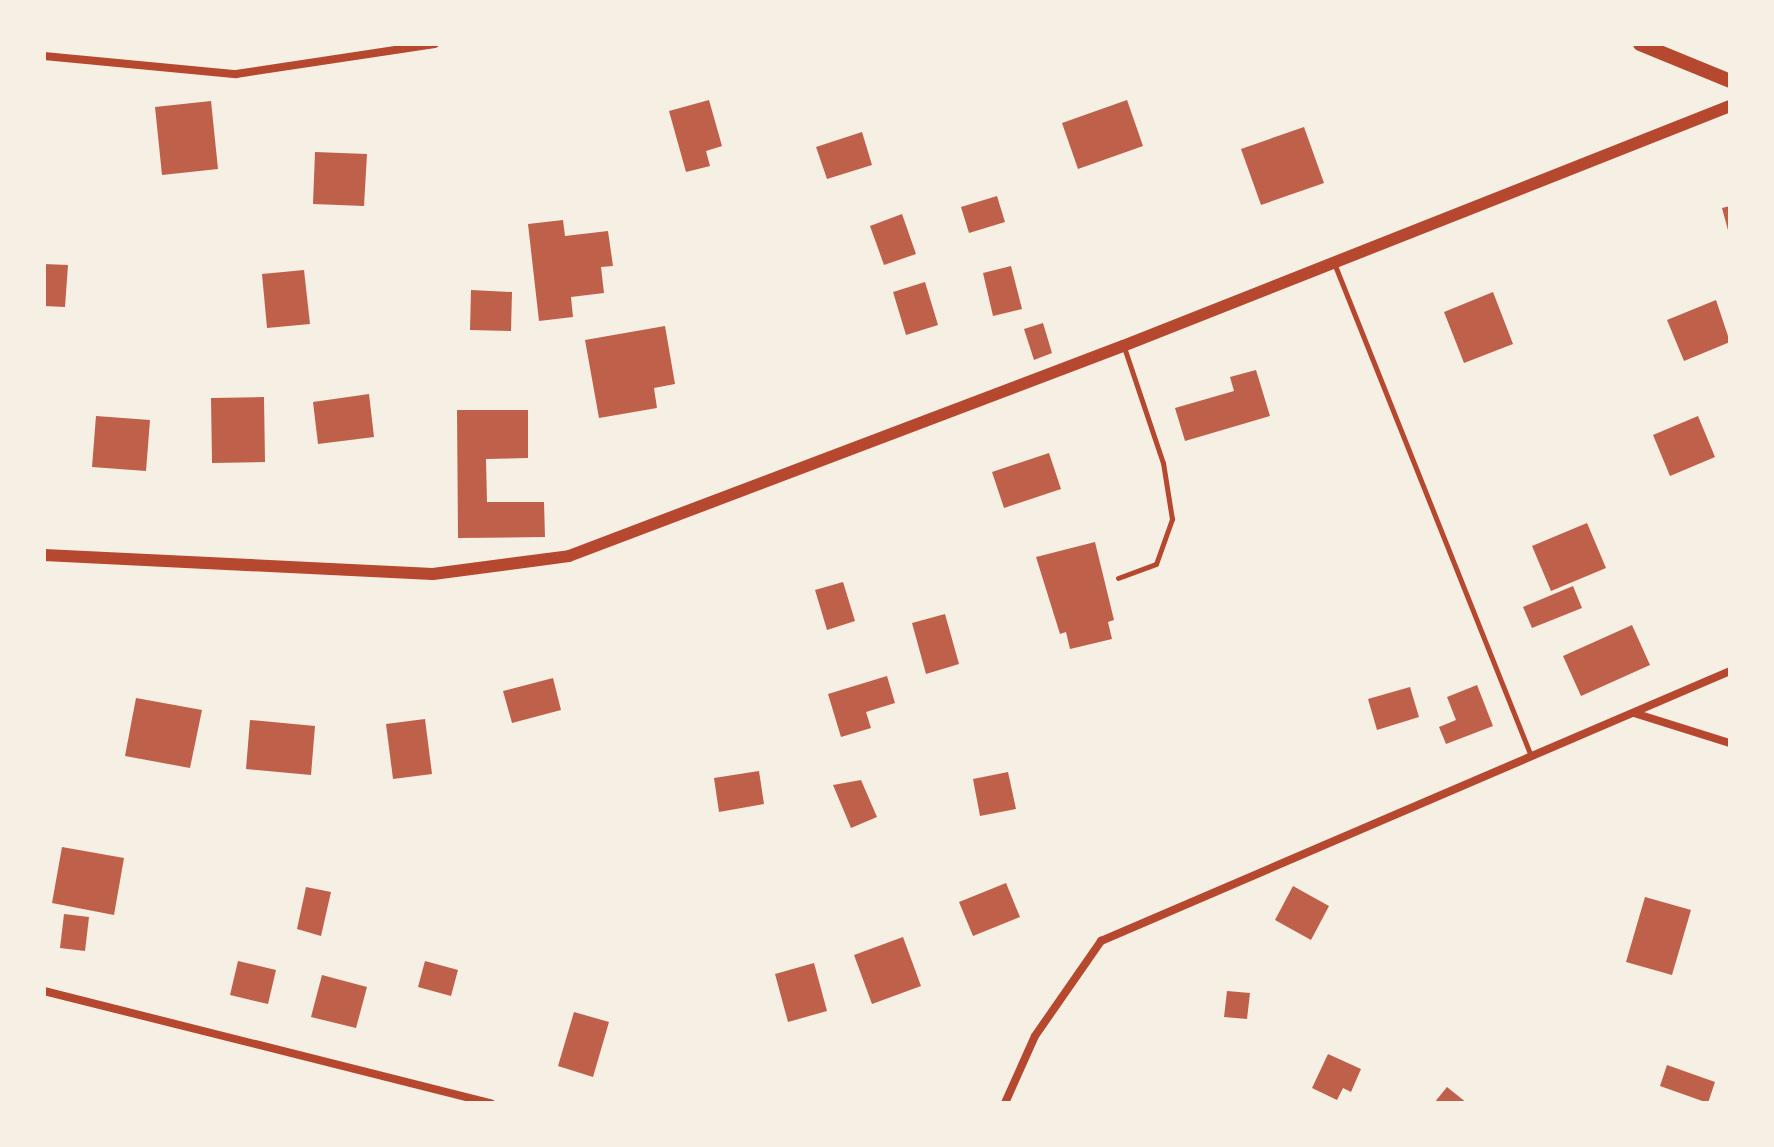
<!DOCTYPE html>
<style>
body{margin:0}
#map{position:relative;width:1774px;height:1147px;overflow:hidden;background:#f6efe4;font-family:Overpass,sans-serif}
div>[style]{position:absolute}
.building>*{inset:0;background:#bf614a}
.service>*{height:5px;margin:-2.5px;padding:0 2.5px;transform-origin:2.5px;border-radius:2.5px;background:#b5482f}
.minor>*{height:8px;margin:-4px;padding:0 4px;transform-origin:4px;border-radius:4px;background:#b5482f}
.tertiary>*{height:12px;margin:-6px;padding:0 6px;transform-origin:6px;border-radius:6px;background:#b5482f}
.secondary>*{height:14px;margin:-7px;padding:0 7px;transform-origin:7px;border-radius:7px;background:#b5482f}
span{translate:-50% -50%;white-space:nowrap;text-align:center;line-height:1.15;-webkit-text-stroke:8px #f6efe4;paint-order:stroke}
.frame{position:absolute;inset:0;border:46px solid #f6efe4;pointer-events:none}
</style>
<div id="map">
<div class="building">
<div style="clip-path:polygon(709px 100px,722px 146px,706px 151px,710px 166px,686px 172px,669px 111px)"></div>
<div style="clip-path:polygon(1127px 100px,1143px 146px,1078px 169px,1062px 123px)"></div>
<div style="clip-path:polygon(211px 101px,218px 169px,162px 175px,155px 107px)"></div>
<div style="clip-path:polygon(1304px 127px,1324px 183px,1261px 205px,1241px 149px)"></div>
<div style="clip-path:polygon(862px 132px,872px 165px,827px 179px,816px 147px)"></div>
<div style="clip-path:polygon(315px 152px,367px 154px,364px 206px,313px 204px)"></div>
<div style="clip-path:polygon(997px 196px,1005px 222px,969px 233px,961px 207px)"></div>
<div style="clip-path:polygon(1730px 206px,1730px 233px,1729px 234px,1722px 208px)"></div>
<div style="clip-path:polygon(902px 214px,916px 254px,884px 265px,870px 226px)"></div>
<div style="clip-path:polygon(563px 220px,565px 236px,608px 231px,613px 266px,601px 267px,604px 293px,571px 297px,573px 317px,539px 321px,528px 224px)"></div>
<div style="clip-path:polygon(44px 264px,68px 265px,65px 307px,44px 306px)"></div>
<div style="clip-path:polygon(1011px 266px,1022px 309px,993px 316px,983px 273px)"></div>
<div style="clip-path:polygon(304px 270px,310px 324px,267px 328px,262px 274px)"></div>
<div style="clip-path:polygon(925px 282px,938px 325px,906px 335px,893px 292px)"></div>
<div style="clip-path:polygon(471px 290px,512px 292px,511px 331px,470px 330px)"></div>
<div style="clip-path:polygon(1493px 292px,1513px 344px,1464px 363px,1444px 312px)"></div>
<div style="clip-path:polygon(1716px 300px,1730px 342px,1684px 361px,1667px 320px)"></div>
<div style="clip-path:polygon(1043px 323px,1052px 353px,1034px 360px,1024px 329px)"></div>
<div style="clip-path:polygon(665px 326px,675px 384px,654px 388px,657px 408px,599px 418px,585px 340px)"></div>
<div style="clip-path:polygon(1256px 370px,1270px 416px,1185px 441px,1175px 408px,1234px 391px,1230px 377px)"></div>
<div style="clip-path:polygon(369px 394px,374px 437px,318px 444px,313px 402px)"></div>
<div style="clip-path:polygon(264px 397px,265px 462px,212px 463px,211px 398px)"></div>
<div style="clip-path:polygon(457px 410px,528px 410px,528px 458px,486px 459px,487px 502px,544px 502px,545px 537px,458px 538px)"></div>
<div style="clip-path:polygon(96px 416px,150px 420px,146px 471px,92px 467px)"></div>
<div style="clip-path:polygon(1698px 416px,1715px 457px,1670px 476px,1653px 435px)"></div>
<div style="clip-path:polygon(1049px 453px,1061px 489px,1004px 508px,992px 472px)"></div>
<div style="clip-path:polygon(1587px 523px,1606px 568px,1551px 591px,1532px 546px)"></div>
<div style="clip-path:polygon(1095px 542px,1114px 620px,1108px 622px,1112px 639px,1070px 649px,1066px 632px,1060px 634px,1036px 557px)"></div>
<div style="clip-path:polygon(843px 582px,855px 621px,827px 630px,815px 590px)"></div>
<div style="clip-path:polygon(1573px 586px,1582px 608px,1532px 628px,1523px 607px)"></div>
<div style="clip-path:polygon(945px 614px,959px 664px,926px 674px,912px 623px)"></div>
<div style="clip-path:polygon(1632px 625px,1650px 665px,1581px 696px,1563px 656px)"></div>
<div style="clip-path:polygon(887px 676px,895px 703px,866px 712px,871px 728px,841px 737px,828px 694px)"></div>
<div style="clip-path:polygon(553px 678px,561px 710px,512px 723px,503px 691px)"></div>
<div style="clip-path:polygon(1477px 685px,1493px 726px,1446px 744px,1439px 727px,1456px 720px,1447px 697px)"></div>
<div style="clip-path:polygon(1410px 687px,1419px 717px,1377px 730px,1368px 699px)"></div>
<div style="clip-path:polygon(136px 698px,202px 710px,190px 768px,125px 756px)"></div>
<div style="clip-path:polygon(425px 719px,432px 774px,393px 779px,386px 724px)"></div>
<div style="clip-path:polygon(250px 720px,315px 726px,311px 775px,246px 769px)"></div>
<div style="clip-path:polygon(759px 771px,764px 804px,719px 812px,714px 778px)"></div>
<div style="clip-path:polygon(1008px 772px,1016px 809px,980px 816px,973px 779px)"></div>
<div style="clip-path:polygon(861px 780px,877px 817px,851px 828px,833px 785px)"></div>
<div style="clip-path:polygon(62px 847px,124px 858px,114px 915px,52px 903px)"></div>
<div style="clip-path:polygon(1006px 883px,1020px 917px,973px 936px,959px 902px)"></div>
<div style="clip-path:polygon(1293px 886px,1329px 906px,1311px 940px,1275px 920px)"></div>
<div style="clip-path:polygon(306px 887px,331px 892px,321px 936px,297px 929px)"></div>
<div style="clip-path:polygon(1645px 897px,1691px 910px,1672px 975px,1626px 962px)"></div>
<div style="clip-path:polygon(64px 914px,89px 917px,85px 951px,60px 948px)"></div>
<div style="clip-path:polygon(903px 937px,921px 986px,872px 1004px,854px 955px)"></div>
<div style="clip-path:polygon(238px 961px,276px 970px,268px 1004px,230px 995px)"></div>
<div style="clip-path:polygon(425px 961px,458px 970px,451px 996px,418px 987px)"></div>
<div style="clip-path:polygon(814px 963px,827px 1011px,788px 1022px,775px 974px)"></div>
<div style="clip-path:polygon(322px 975px,367px 987px,356px 1028px,311px 1017px)"></div>
<div style="clip-path:polygon(1227px 991px,1250px 993px,1247px 1019px,1224px 1017px)"></div>
<div style="clip-path:polygon(574px 1012px,609px 1022px,593px 1077px,558px 1066px)"></div>
<div style="clip-path:polygon(1328px 1054px,1361px 1069px,1351px 1092px,1343px 1088px,1337px 1100px,1312px 1088px)"></div>
<div style="clip-path:polygon(1667px 1065px,1715px 1082px,1708px 1103px,1660px 1086px)"></div>
<div style="clip-path:polygon(1447px 1087px,1467px 1103px,1434px 1103px)"></div>
</div>
<div class="service">
<div style="left:1334px;top:263px;width:531px;rotate:68.22deg"></div>
<div style="left:1118px;top:578px;width:40px;rotate:-20.2deg"></div>
<div style="left:1156px;top:564px;width:48px;rotate:-70.4deg"></div>
<div style="left:1172px;top:519px;width:57px;rotate:-99.1deg"></div>
<div style="left:1163px;top:463px;width:122px;rotate:-108.6deg"></div>
</div>
<div class="minor">
<div style="left:44px;top:56px;width:193px;rotate:5.4deg"></div>
<div style="left:236px;top:74px;width:201px;rotate:-8.6deg"></div>
<div style="left:1634px;top:713px;width:101px;rotate:17.4deg"></div>
<div style="left:44px;top:991px;width:461px;rotate:14.1deg"></div>
<div style="left:1005px;top:1103px;width:73px;rotate:-65.9deg"></div>
<div style="left:1035px;top:1036px;width:116px;rotate:-55.2deg"></div>
<div style="left:1101px;top:941px;width:685px;rotate:-23.23deg"></div>
</div>
<div class="tertiary">
<div style="left:44px;top:555px;width:389px;rotate:2.8deg"></div>
<div style="left:433px;top:574px;width:137px;rotate:-7.5deg"></div>
<div style="left:569px;top:556px;width:592px;rotate:-20.76deg"></div>
<div style="left:1123px;top:346px;width:653px;rotate:-21.57deg"></div>
</div>
<div class="secondary">
<div style="left:1640px;top:44px;width:97px;rotate:22.3deg"></div>
</div>
<div class="frame"></div>
</div>
